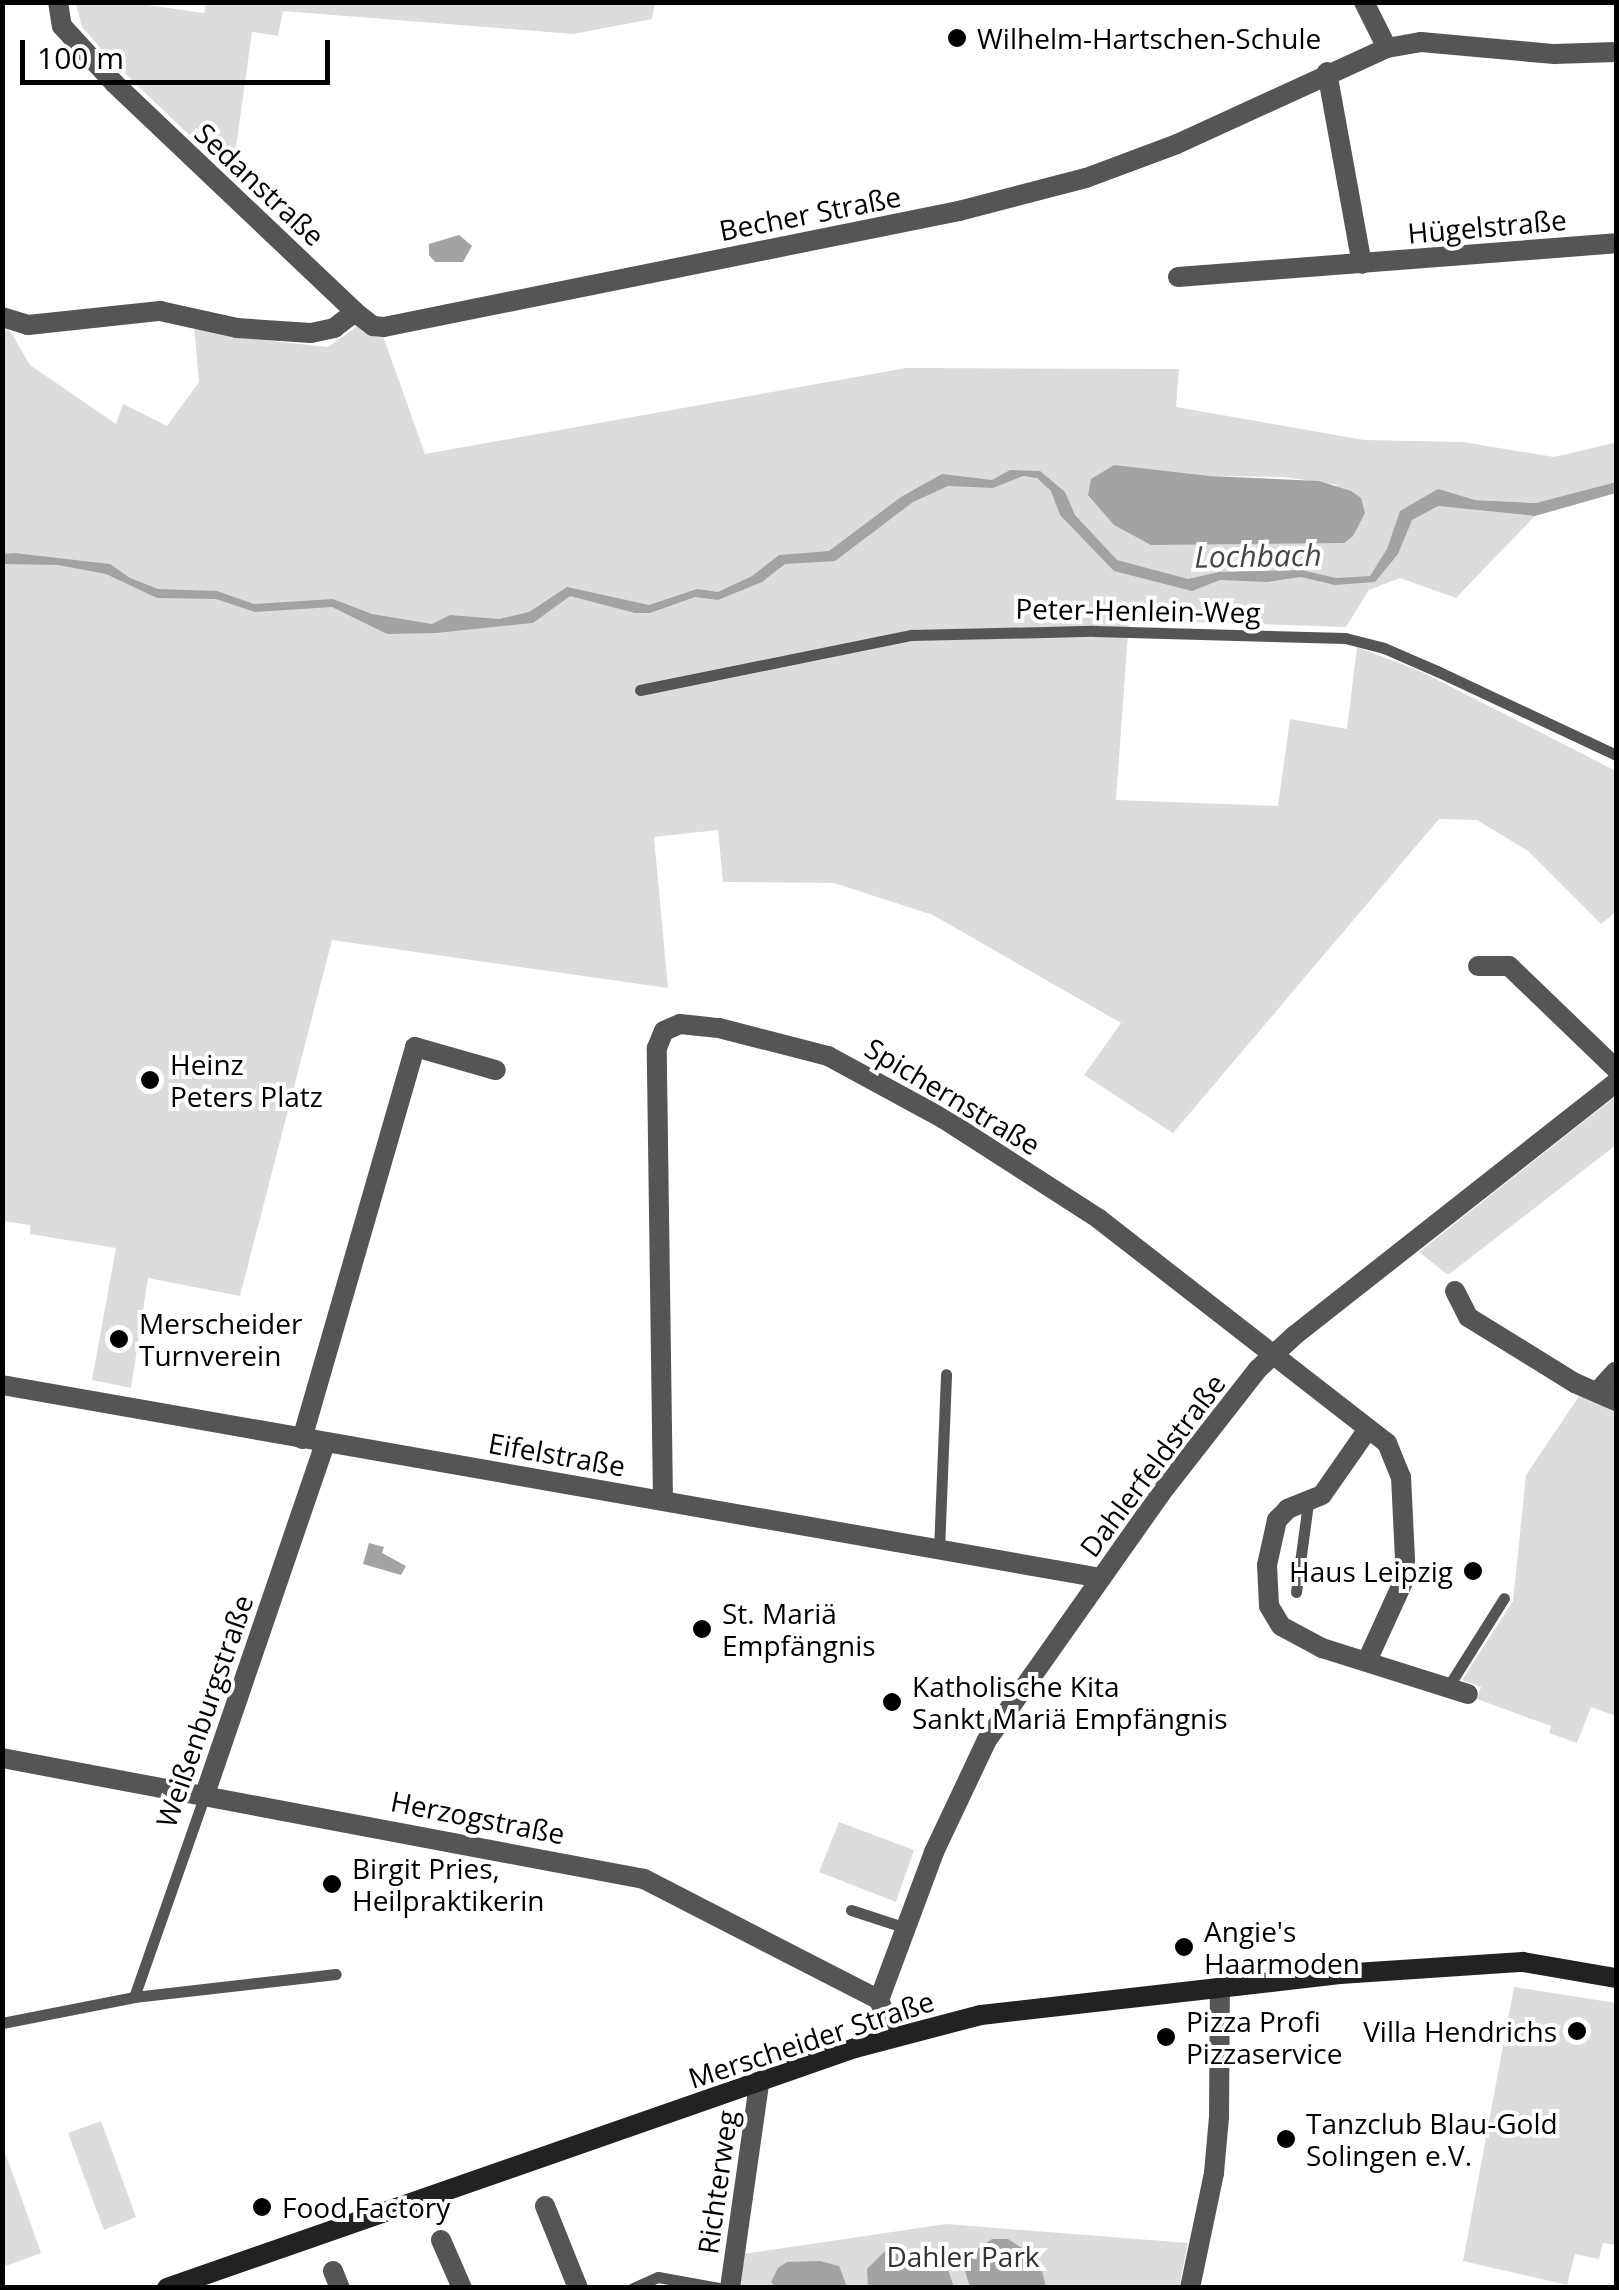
<!DOCTYPE html>
<meta charset="utf-8">
<style>
body{margin:0}
#map{position:relative;width:1619px;height:2290px;overflow:hidden;background:#fff;font-family:"Open Sans",sans-serif}
div>[style]{position:absolute}
.green>*{inset:0;background:#dcdcdc}
.water>*{inset:0;background:#a3a3a3}
.service>*{height:11px;margin:-5.5px;padding:0 5.5px;transform-origin:5.5px;border-radius:5.5px;background:#555}
.minor>*{height:20px;margin:-10px;padding:0 10px;transform-origin:10px;border-radius:10px;background:#555}
.secondary>*{height:20px;margin:-10px;padding:0 10px;transform-origin:10px;border-radius:10px;background:#222}
.dots>*{width:28px;height:28px;translate:-50% -50%;box-sizing:border-box;border:5px solid #fff;border-radius:50%}
span{translate:-50% -50%;white-space:nowrap;text-align:center;line-height:1.15;-webkit-text-stroke:8px #fff;paint-order:stroke}
.poi-label{font-size:28px;color:#000}
.left{translate:0 -50%;text-align:left}
.right{translate:-100% -50%;text-align:right}
.street-label{font-size:28px;color:#000}
.park-label{font-size:28px;color:#333}
.water-label{font-size:30px;color:#444;font-style:italic}
.frame{position:absolute;inset:0;border:5px solid #000;pointer-events:none}
.scale{position:absolute;left:20px;top:40px;width:310px;height:45px;box-sizing:border-box;border:5px solid #000;border-top:0;padding-left:12px;font-size:30px;line-height:35px;white-space:nowrap;color:#000;-webkit-text-stroke:8px #fff;paint-order:stroke}
</style>
<div id="map">
<div class="green">
<div style="clip-path:polygon(206px 3px,206px 2px,655px 3px,652px 19px,573px 34px,283px 11px,278px 36px,252px 32px,232px 176px,113px 62px,82px 27px,76px 4px,133px 3px,204px 13px)"></div>
<div style="clip-path:polygon(evenodd,359px 325px,383px 336px,425px 454px,906px 368px,1179px 369px,1176px 407px,1364px 440px,1463px 442px,1554px 457px,1614px 443px,1616px 438px,1616px 482px,1537px 503px,1475px 500px,1439px 506px,1535px 516px,1456px 598px,1400px 578px,1369px 590px,1346px 627px,1129px 620px,1116px 800px,1278px 806px,1290px 719px,1347px 729px,1357px 647px,1420px 671px,1616px 771px,1616px 912px,1601px 924px,1528px 851px,1477px 820px,1439px 819px,1173px 1133px,1084px 1075px,1121px 1023px,933px 915px,834px 883px,723px 882px,718px 830px,654px 837px,668px 988px,332px 940px,240px 1296px,148px 1278px,131px 1388px,92px 1380px,116px 1248px,30px 1234px,30px 1225px,3px 1221px,3px 328px,10px 331px,30px 365px,116px 424px,123px 404px,167px 426px,199px 382px,194px 326px,245px 338px,328px 347px,359px 325px,1209px 476px,1284px 477px,1338px 485px,1189px 543px,1151px 545px,1209px 476px)"></div>
<div style="clip-path:polygon(1616px 1096px,1616px 1145px,1448px 1275px,1419px 1252px)"></div>
<div style="clip-path:polygon(1582px 1392px,1616px 1413px,1616px 1716px,1591px 1707px,1577px 1743px,1549px 1733px,1551px 1726px,1477px 1699px,1481px 1687px,1462px 1680px,1513px 1601px,1526px 1475px)"></div>
<div style="clip-path:polygon(839px 1822px,914px 1850px,896px 1902px,819px 1872px)"></div>
<div style="clip-path:polygon(1514px 1987px,1616px 2003px,1616px 2245px,1603px 2243px,1599px 2259px,1575px 2254px,1567px 2285px,1463px 2261px)"></div>
<div style="clip-path:polygon(101px 2121px,136px 2217px,104px 2230px,68px 2133px)"></div>
<div style="clip-path:polygon(6px 2155px,41px 2253px,3px 2267px,2px 2157px)"></div>
<div style="clip-path:polygon(946px 2224px,1188px 2243px,1179px 2287px,738px 2288px,743px 2254px)"></div>
</div>
<div class="water">
<div style="clip-path:polygon(459px 235px,472px 246px,463px 262px,435px 262px,429px 255px,429px 244px)"></div>
<div style="clip-path:polygon(1114px 465px,1209px 476px,1319px 481px,1351px 491px,1361px 498px,1365px 513px,1353px 536px,1344px 543px,1151px 545px,1114px 525px,1088px 495px,1091px 479px)"></div>
<div style="clip-path:polygon(1010px 470px,1040px 471px,1065px 492px,1075px 515px,1117px 560px,1188px 579px,1219px 572px,1301px 570px,1336px 578px,1370px 576px,1387px 549px,1400px 511px,1438px 489px,1475px 500px,1536px 503px,1616px 482px,1616px 493px,1535px 516px,1438px 506px,1412px 520px,1398px 554px,1375px 582px,1335px 585px,1301px 577px,1267px 582px,1220px 580px,1192px 591px,1114px 571px,1060px 515px,1051px 491px,1037px 478px,1023px 476px,993px 488px,948px 486px,913px 502px,835px 561px,785px 564px,762px 582px,718px 600px,695px 597px,650px 613px,635px 613px,570px 596px,533px 623px,436px 633px,387px 634px,332px 607px,255px 612px,216px 599px,157px 598px,106px 574px,58px 565px,3px 564px,3px 554px,14px 553px,110px 564px,130px 578px,158px 589px,217px 591px,254px 604px,333px 599px,372px 614px,432px 624px,450px 615px,499px 619px,529px 612px,567px 587px,649px 605px,697px 589px,718px 592px,752px 576px,779px 555px,829px 551px,901px 497px,942px 474px,992px 480px)"></div>
<div style="clip-path:polygon(369px 1543px,384px 1547px,382px 1553px,406px 1566px,401px 1575px,363px 1564px)"></div>
<div style="clip-path:polygon(992px 2239px,1008px 2239px,1039px 2259px,1046px 2287px,970px 2287px,965px 2271px,970px 2254px)"></div>
<div style="clip-path:polygon(886px 2250px,924px 2251px,935px 2258px,946px 2264px,954px 2287px,868px 2287px,867px 2269px)"></div>
<div style="clip-path:polygon(820px 2261px,839px 2266px,847px 2287px,775px 2287px,771px 2282px,778px 2268px,787px 2262px)"></div>
</div>
<div class="service">
<div style="left:640px;top:690px;width:277px;rotate:-11.5deg"></div>
<div style="left:911px;top:635px;width:183px;rotate:-1.3deg"></div>
<div style="left:1094px;top:631px;width:251px;rotate:1.6deg"></div>
<div style="left:1345px;top:638px;width:40px;rotate:14.4deg"></div>
<div style="left:1384px;top:648px;width:58px;rotate:23.5deg"></div>
<div style="left:1437px;top:671px;width:198px;rotate:25.1deg"></div>
<div style="left:939px;top:1550px;width:176px;rotate:-87.7deg"></div>
<div style="left:1296px;top:1592px;width:90px;rotate:-82.3deg"></div>
<div style="left:1448px;top:1687px;width:105px;rotate:-57.8deg"></div>
<div style="left:851px;top:1910px;width:58px;rotate:18.1deg"></div>
<div style="left:134px;top:1997px;width:203px;rotate:-6.5deg"></div>
<div style="left:2px;top:2023px;width:135px;rotate:-11.1deg"></div>
<div style="left:134px;top:1997px;width:215px;rotate:-70.7deg"></div>
<div style="left:633px;top:2288px;width:27px;rotate:-24deg"></div>
<div style="left:658px;top:2277px;width:63px;rotate:10.1deg"></div>
</div>
<div class="minor">
<div style="left:58px;top:2px;width:24px;rotate:81deg"></div>
<div style="left:62px;top:26px;width:77px;rotate:47.6deg"></div>
<div style="left:114px;top:83px;width:332px;rotate:43.5deg"></div>
<div style="left:355px;top:312px;width:23px;rotate:38deg"></div>
<div style="left:373px;top:326px;width:11px;rotate:5deg"></div>
<div style="left:384px;top:327px;width:587px;rotate:-11.41deg"></div>
<div style="left:959px;top:211px;width:131px;rotate:-14.6deg"></div>
<div style="left:1086px;top:178px;width:97px;rotate:-20.5deg"></div>
<div style="left:1177px;top:144px;width:231px;rotate:-24.6deg"></div>
<div style="left:1387px;top:48px;width:35px;rotate:-10deg"></div>
<div style="left:1421px;top:42px;width:134px;rotate:5.2deg"></div>
<div style="left:1554px;top:54px;width:62px;rotate:-1.8deg"></div>
<div style="left:1364px;top:2px;width:51px;rotate:63.4deg"></div>
<div style="left:1327px;top:72px;width:195px;rotate:79.7deg"></div>
<div style="left:1178px;top:277px;width:439px;rotate:-4.4deg"></div>
<div style="left:2px;top:317px;width:27px;rotate:17deg"></div>
<div style="left:28px;top:325px;width:133px;rotate:-6.1deg"></div>
<div style="left:160px;top:311px;width:79px;rotate:12.4deg"></div>
<div style="left:237px;top:328px;width:74px;rotate:3.9deg"></div>
<div style="left:311px;top:333px;width:24px;rotate:-12deg"></div>
<div style="left:334px;top:328px;width:26px;rotate:-37deg"></div>
<div style="left:1478px;top:966px;width:31px"></div>
<div style="left:1509px;top:966px;width:149px;rotate:43.9deg"></div>
<div style="left:1455px;top:1291px;width:29px;rotate:63deg"></div>
<div style="left:1468px;top:1317px;width:126px;rotate:31.7deg"></div>
<div style="left:1575px;top:1383px;width:45px;rotate:23.7deg"></div>
<div style="left:2px;top:1385px;width:1116px;rotate:9.96deg"></div>
<div style="left:1599px;top:1390px;width:25px;rotate:-48deg"></div>
<div style="left:1368px;top:1429px;width:80px;rotate:124.9deg"></div>
<div style="left:1322px;top:1495px;width:37px;rotate:158deg"></div>
<div style="left:1288px;top:1509px;width:16px;rotate:135deg"></div>
<div style="left:1277px;top:1520px;width:46px;rotate:102.5deg"></div>
<div style="left:1267px;top:1565px;width:41px;rotate:87.2deg"></div>
<div style="left:1269px;top:1606px;width:23px;rotate:59deg"></div>
<div style="left:1281px;top:1626px;width:47px;rotate:28.2deg"></div>
<div style="left:1322px;top:1648px;width:153px;rotate:17.5deg"></div>
<div style="left:302px;top:1439px;width:408px;rotate:-73.9deg"></div>
<div style="left:415px;top:1047px;width:84px;rotate:15.9deg"></div>
<div style="left:663px;top:1500px;width:452px;rotate:-90.8deg"></div>
<div style="left:657px;top:1048px;width:18px;rotate:-68deg"></div>
<div style="left:664px;top:1031px;width:17px;rotate:-24deg"></div>
<div style="left:680px;top:1024px;width:39px;rotate:6deg"></div>
<div style="left:719px;top:1028px;width:113px;rotate:14.4deg"></div>
<div style="left:828px;top:1056px;width:132px;rotate:28.5deg"></div>
<div style="left:944px;top:1119px;width:184px;rotate:32.8deg"></div>
<div style="left:1099px;top:1219px;width:365px;rotate:37.9deg"></div>
<div style="left:1387px;top:1443px;width:37px;rotate:68deg"></div>
<div style="left:1401px;top:1477px;width:82px;rotate:87.2deg"></div>
<div style="left:1405px;top:1559px;width:23px;rotate:95deg"></div>
<div style="left:1403px;top:1582px;width:87px;rotate:114.5deg"></div>
<div style="left:2px;top:1758px;width:653px;rotate:10.67deg"></div>
<div style="left:644px;top:1879px;width:264px;rotate:27.2deg"></div>
<div style="left:879px;top:2000px;width:39px;rotate:67deg"></div>
<div style="left:205px;top:1794px;width:371px;rotate:-71.1deg"></div>
<div style="left:879px;top:2000px;width:158px;rotate:-69.6deg"></div>
<div style="left:934px;top:1852px;width:124px;rotate:-64.7deg"></div>
<div style="left:987px;top:1740px;width:302px;rotate:-54.8deg"></div>
<div style="left:1161px;top:1493px;width:157px;rotate:-52deg"></div>
<div style="left:1258px;top:1369px;width:50px;rotate:-42.6deg"></div>
<div style="left:1295px;top:1335px;width:409px;rotate:-38.2deg"></div>
<div style="left:545px;top:2206px;width:88px;rotate:68.1deg"></div>
<div style="left:441px;top:2240px;width:52px;rotate:66.4deg"></div>
<div style="left:333px;top:2271px;width:18px;rotate:68deg"></div>
<div style="left:730px;top:2288px;width:207px;rotate:-81.9deg"></div>
<div style="left:1190px;top:2288px;width:117px;rotate:-78.2deg"></div>
<div style="left:1214px;top:2173px;width:56px;rotate:-84.9deg"></div>
<div style="left:1219px;top:2117px;width:130px;rotate:-89.6deg"></div>
</div>
<div class="secondary">
<div style="left:167px;top:2288px;width:729px;rotate:-19.23deg"></div>
<div style="left:855px;top:2048px;width:130px;rotate:-14.7deg"></div>
<div style="left:981px;top:2015px;width:361px;rotate:-6.5deg"></div>
<div style="left:1340px;top:1974px;width:183px;rotate:-3.8deg"></div>
<div style="left:1523px;top:1962px;width:94px;rotate:9.8deg"></div>
</div>
<div class="dots">
<div style="left:957px;top:38px;background:#000"></div>
<div style="left:150px;top:1080px;background:#000"></div>
<div style="left:119px;top:1339px;background:#000"></div>
<div style="left:1473px;top:1571px;background:#000"></div>
<div style="left:702px;top:1629px;background:#000"></div>
<div style="left:892px;top:1702px;background:#000"></div>
<div style="left:332px;top:1884px;background:#000"></div>
<div style="left:1184px;top:1947px;background:#000"></div>
<div style="left:1577px;top:2031px;background:#000"></div>
<div style="left:1166px;top:2037px;background:#000"></div>
<div style="left:1286px;top:2139px;background:#000"></div>
<div style="left:262px;top:2207px;background:#000"></div>
</div>
<div class="poi-label">
<span class="left" style="left:977px;top:38px">Wilhelm-Hartschen-Schule</span>
<span class="left" style="left:170px;top:1080px">Heinz<br>Peters Platz</span>
<span class="left" style="left:139px;top:1339px">Merscheider<br>Turnverein</span>
<span class="right" style="left:1453px;top:1571px">Haus Leipzig</span>
<span class="left" style="left:722px;top:1629px">St. Mariä<br>Empfängnis</span>
<span class="left" style="left:912px;top:1702px">Katholische Kita<br>Sankt Mariä Empfängnis</span>
<span class="left" style="left:352px;top:1884px">Birgit Pries,<br>Heilpraktikerin</span>
<span class="left" style="left:1204px;top:1947px">Angie's<br>Haarmoden</span>
<span class="left" style="left:1186px;top:2037px">Pizza Profi<br>Pizzaservice</span>
<span class="right" style="left:1557px;top:2031px">Villa Hendrichs</span>
<span class="left" style="left:1306px;top:2139px">Tanzclub Blau-Gold<br>Solingen e.V.</span>
<span class="left" style="left:282px;top:2207px">Food Factory</span>
</div>
<div class="street-label">
<span style="left:260px;top:184px;rotate:43deg">Sedanstraße</span>
<span style="left:810px;top:213px;rotate:-11deg">Becher Straße</span>
<span style="left:1487px;top:226px;rotate:-5deg">Hügelstraße</span>
<span style="left:1138px;top:610px;rotate:1deg">Peter-Henlein-Weg</span>
<span style="left:953px;top:1096px;rotate:31deg">Spichernstraße</span>
<span style="left:557px;top:1454px;rotate:10deg">Eifelstraße</span>
<span style="left:1152px;top:1465px;rotate:-53deg">Dahlerfeldstraße</span>
<span style="left:204px;top:1711px;rotate:-71deg">Weißenburgstraße</span>
<span style="left:478px;top:1817px;rotate:11deg">Herzogstraße</span>
<span style="left:811px;top:2039px;rotate:-18deg">Merscheider Straße</span>
<span style="left:717px;top:2182px;rotate:-82deg">Richterweg</span>
</div>
<div class="park-label">
<span style="left:963px;top:2256px">Dahler Park</span>
</div>
<div class="water-label">
<span style="left:1258px;top:556px;rotate:-1deg">Lochbach</span>
</div>
<div class="frame"></div>
<div class="scale">100 m</div>
</div>
